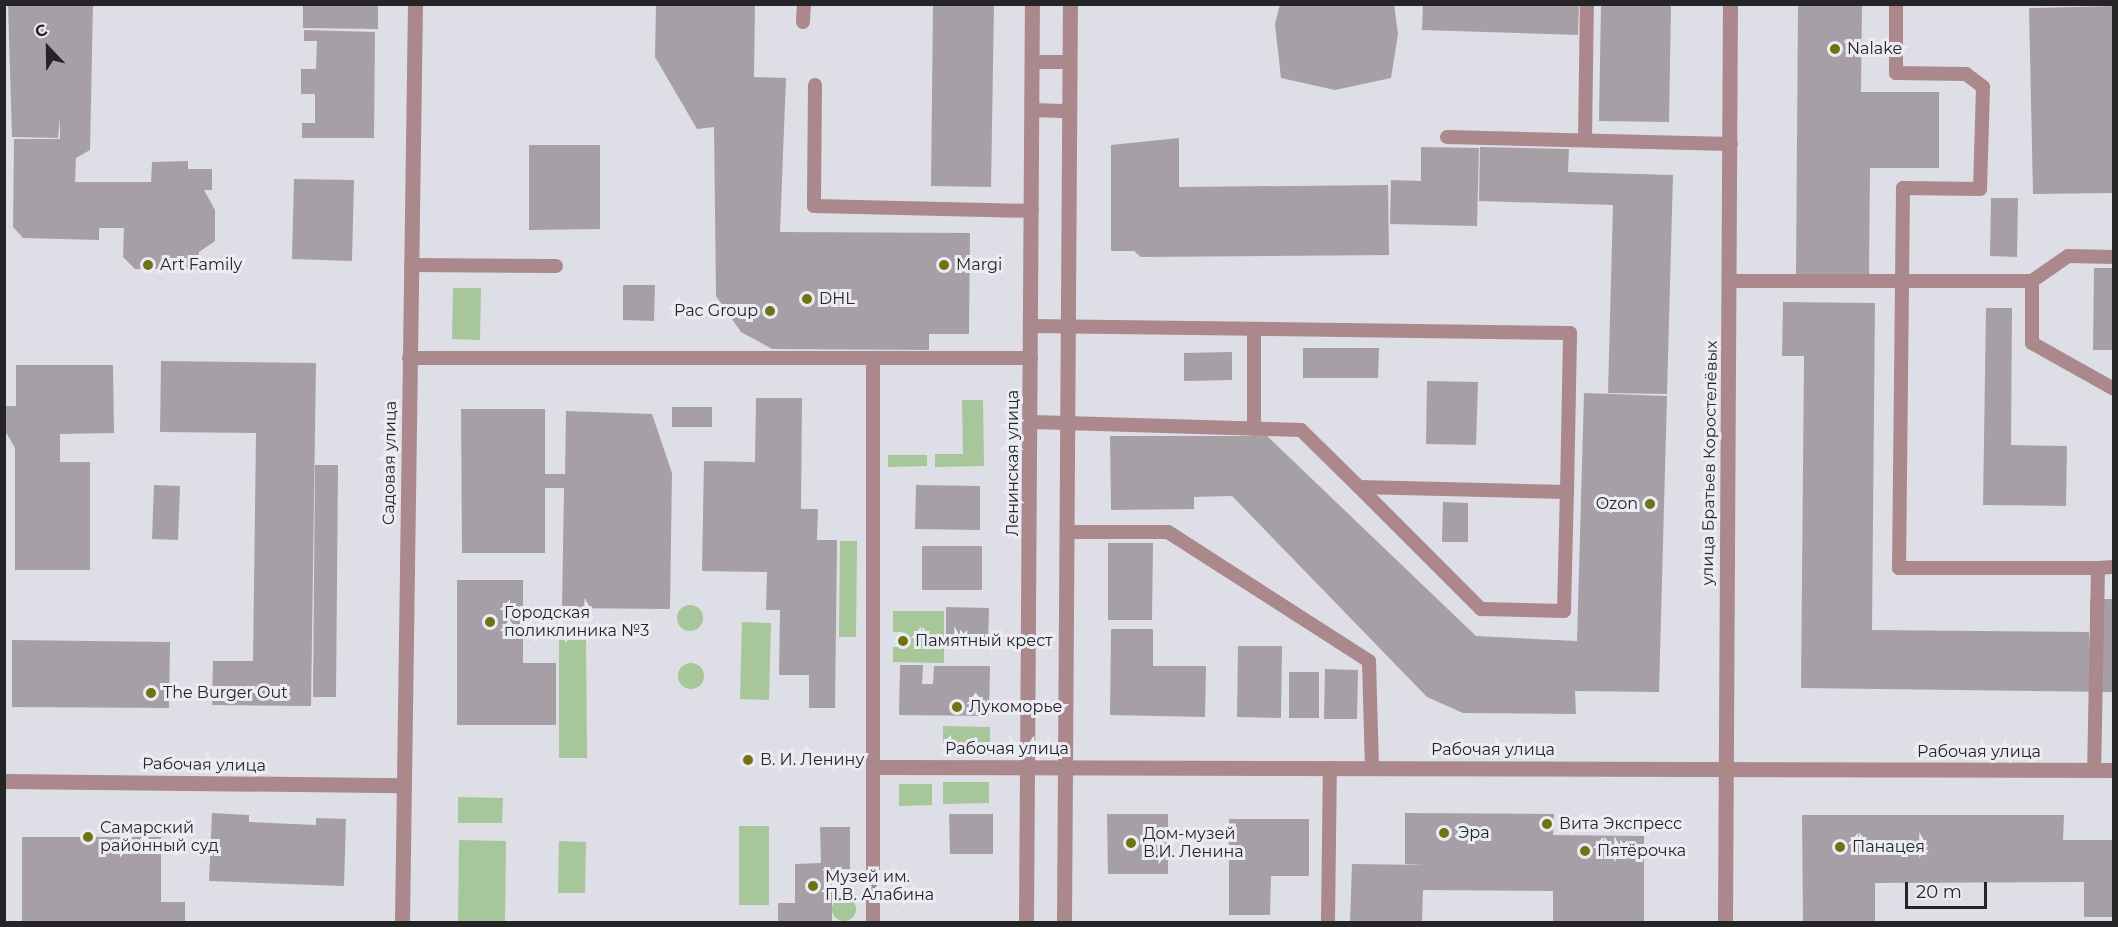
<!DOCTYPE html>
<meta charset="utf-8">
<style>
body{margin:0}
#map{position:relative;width:2118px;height:927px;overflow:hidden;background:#dedee6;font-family:Montserrat,sans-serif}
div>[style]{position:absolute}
.green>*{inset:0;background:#a7c699}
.round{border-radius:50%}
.building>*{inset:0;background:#a6a0a6}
.service>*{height:14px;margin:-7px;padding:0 7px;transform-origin:7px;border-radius:7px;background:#aa888b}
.minor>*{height:15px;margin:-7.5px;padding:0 7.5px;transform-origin:7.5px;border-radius:7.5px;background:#aa888b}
.dots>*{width:16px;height:16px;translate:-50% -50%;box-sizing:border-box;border:3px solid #ebebf3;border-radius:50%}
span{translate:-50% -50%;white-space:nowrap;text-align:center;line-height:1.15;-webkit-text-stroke:6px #ebebf3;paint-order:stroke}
.poi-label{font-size:16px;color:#252528}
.left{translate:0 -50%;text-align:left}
.right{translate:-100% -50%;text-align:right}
.street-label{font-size:16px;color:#252528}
.frame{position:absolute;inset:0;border:6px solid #252528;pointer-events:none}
.north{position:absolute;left:18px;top:18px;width:60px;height:60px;-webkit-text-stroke:4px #ebebf3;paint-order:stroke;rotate:338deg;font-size:16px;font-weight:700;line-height:24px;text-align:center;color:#252528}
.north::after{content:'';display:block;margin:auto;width:21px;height:27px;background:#252528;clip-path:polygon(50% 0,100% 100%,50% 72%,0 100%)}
.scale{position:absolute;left:1905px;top:882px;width:82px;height:27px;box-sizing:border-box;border:3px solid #252528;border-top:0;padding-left:8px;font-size:18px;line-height:21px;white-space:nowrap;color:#252528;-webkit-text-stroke:4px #ebebf3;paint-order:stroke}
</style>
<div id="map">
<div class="green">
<div style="clip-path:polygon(453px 288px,481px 288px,480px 340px,452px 339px)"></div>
<div style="clip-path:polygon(962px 400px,983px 400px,984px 466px,935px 467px,935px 454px,963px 454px)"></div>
<div style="clip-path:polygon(888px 455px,927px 455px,927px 466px,888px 467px)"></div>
<div style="clip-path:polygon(840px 541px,857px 541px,856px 637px,839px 637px)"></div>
<div class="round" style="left:677px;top:605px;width:26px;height:26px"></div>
<div style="clip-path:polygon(893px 611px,944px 611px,944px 663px,893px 662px,893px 647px,903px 647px,908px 640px,903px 632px,893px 632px)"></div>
<div style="clip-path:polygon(742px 622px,771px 623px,769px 700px,740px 699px)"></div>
<div style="clip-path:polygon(559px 640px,586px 640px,587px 758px,559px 758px)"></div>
<div class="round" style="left:678px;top:663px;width:26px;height:26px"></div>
<div style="clip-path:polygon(943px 726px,990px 727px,990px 743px,943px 743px)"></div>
<div style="clip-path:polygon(943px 782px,989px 782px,989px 803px,943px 804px)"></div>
<div style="clip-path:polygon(899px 784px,932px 784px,932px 805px,899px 806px)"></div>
<div style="clip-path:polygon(458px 797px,503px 798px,502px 823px,458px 823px)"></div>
<div style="clip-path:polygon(739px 826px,769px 826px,769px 905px,739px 905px)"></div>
<div style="clip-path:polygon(459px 840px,506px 841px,505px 922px,458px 922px)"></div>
<div style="clip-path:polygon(559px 841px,586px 842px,585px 893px,558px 893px)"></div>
<div class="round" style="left:832px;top:897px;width:24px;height:24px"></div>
</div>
<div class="building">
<div style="clip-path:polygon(8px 4px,93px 4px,90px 150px,76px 158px,75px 182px,151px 182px,152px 162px,188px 161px,188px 169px,212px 169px,212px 190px,204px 190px,215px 210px,215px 241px,199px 252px,198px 269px,135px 269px,123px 257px,124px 228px,99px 228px,99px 240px,23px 238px,13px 227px,14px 139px,60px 139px,60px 118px,58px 138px,12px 137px)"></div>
<div style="clip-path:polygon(303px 4px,378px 4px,378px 29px,303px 28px)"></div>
<div style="clip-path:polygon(656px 4px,755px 4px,754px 77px,786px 78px,780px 232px,970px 233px,969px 334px,929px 334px,929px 350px,772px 349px,741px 332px,716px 296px,714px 127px,697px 129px,655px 57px)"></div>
<div style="clip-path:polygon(933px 4px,994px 4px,991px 187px,931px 186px)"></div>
<div style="clip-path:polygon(1280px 4px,1394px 4px,1398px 34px,1391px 78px,1335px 90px,1281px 78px,1275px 24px)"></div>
<div style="clip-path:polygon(1423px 4px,1579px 4px,1578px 35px,1422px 30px)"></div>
<div style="clip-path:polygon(1601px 4px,1671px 4px,1669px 122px,1599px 121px)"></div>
<div style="clip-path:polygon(1798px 4px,1862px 4px,1861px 92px,1939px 92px,1939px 168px,1870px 168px,1869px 276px,1796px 276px)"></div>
<div style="clip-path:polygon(2114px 6px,2114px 193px,2033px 194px,2029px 8px)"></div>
<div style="clip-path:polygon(304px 30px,375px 32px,374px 138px,302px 138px,302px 123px,315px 123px,315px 94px,301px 94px,301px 69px,316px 69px,317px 41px,304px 41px)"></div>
<div style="clip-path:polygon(1179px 138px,1179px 187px,1388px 185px,1389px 255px,1141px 257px,1134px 251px,1111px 251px,1111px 145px)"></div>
<div style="clip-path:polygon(529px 145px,600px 145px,600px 229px,529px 230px)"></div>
<div style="clip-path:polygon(1421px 147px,1479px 148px,1477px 226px,1390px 224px,1391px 180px,1421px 181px)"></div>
<div style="clip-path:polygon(1480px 147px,1569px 149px,1568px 172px,1673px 175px,1667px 394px,1608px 393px,1613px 205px,1479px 201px)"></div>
<div style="clip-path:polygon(294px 179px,354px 180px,352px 261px,292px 259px)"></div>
<div style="clip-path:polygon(1991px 198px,2018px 198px,2017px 257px,1990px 256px)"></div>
<div style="clip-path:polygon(2094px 268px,2114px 268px,2114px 350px,2093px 350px)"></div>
<div style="clip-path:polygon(623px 285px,655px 285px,654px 321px,623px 320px)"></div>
<div style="clip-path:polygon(1783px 302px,1875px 303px,1872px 630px,2089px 632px,2090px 653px,2090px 599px,2114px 599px,2114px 692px,1801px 688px,1804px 356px,1782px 356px)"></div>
<div style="clip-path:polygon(1986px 308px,2012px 308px,2011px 445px,2067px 446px,2066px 506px,1983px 505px)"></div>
<div style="clip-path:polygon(1303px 348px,1379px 348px,1378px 378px,1303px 378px)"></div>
<div style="clip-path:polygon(1232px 352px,1232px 380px,1184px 381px,1184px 353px)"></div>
<div style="clip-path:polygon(161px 361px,316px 363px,311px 706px,212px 705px,213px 661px,253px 661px,256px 433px,160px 432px)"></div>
<div style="clip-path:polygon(16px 365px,113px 365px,114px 433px,60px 434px,60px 462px,90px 462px,90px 570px,15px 570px,15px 448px,4px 429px,4px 406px,16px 406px)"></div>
<div style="clip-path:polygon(1427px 381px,1478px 382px,1476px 445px,1426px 444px)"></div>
<div style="clip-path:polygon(1584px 393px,1667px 396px,1659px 692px,1575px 691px,1576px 714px,1463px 713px,1427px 697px,1232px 496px,1194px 497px,1194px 509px,1111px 510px,1110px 436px,1267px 436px,1476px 636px,1577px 641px)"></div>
<div style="clip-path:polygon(756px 398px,802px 398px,801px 509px,818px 509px,817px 540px,837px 540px,835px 708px,809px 708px,809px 675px,779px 675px,780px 610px,766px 610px,767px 572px,702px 571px,704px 461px,755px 462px)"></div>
<div style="clip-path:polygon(672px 407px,712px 407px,712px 427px,672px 427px)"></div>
<div style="clip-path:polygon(461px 409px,545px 409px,545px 474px,565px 474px,566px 411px,652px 414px,672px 473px,670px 609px,562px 608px,564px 488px,545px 488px,545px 553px,462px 553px)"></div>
<div style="clip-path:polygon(315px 465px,338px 465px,336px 697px,313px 697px)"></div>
<div style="clip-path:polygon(154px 485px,180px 486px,178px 540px,152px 539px)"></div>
<div style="clip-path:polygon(916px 485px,980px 486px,980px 530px,915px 529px)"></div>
<div style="clip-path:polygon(1443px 502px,1468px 503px,1468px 542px,1442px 542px)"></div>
<div style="clip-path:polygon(1108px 543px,1153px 543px,1152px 620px,1108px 620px)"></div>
<div style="clip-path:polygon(922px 546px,982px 546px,982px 590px,922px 590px)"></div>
<div style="clip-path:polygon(457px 580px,523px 580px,523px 663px,556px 663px,556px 725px,457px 725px)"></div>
<div style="clip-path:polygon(946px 607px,989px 608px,988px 645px,946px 645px)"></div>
<div style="clip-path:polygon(1111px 629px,1153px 629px,1153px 666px,1206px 666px,1205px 717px,1110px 715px)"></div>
<div style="clip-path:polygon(12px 640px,170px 642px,169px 708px,12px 707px)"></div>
<div style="clip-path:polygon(1238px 646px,1282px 646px,1281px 718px,1237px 717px)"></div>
<div style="clip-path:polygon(900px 665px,923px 665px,922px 684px,933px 684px,934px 666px,990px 666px,989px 716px,899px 715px)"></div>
<div style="clip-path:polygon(1325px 669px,1358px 670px,1357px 719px,1324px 719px)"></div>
<div style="clip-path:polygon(1289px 672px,1319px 672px,1319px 718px,1289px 718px)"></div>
<div style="clip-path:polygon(212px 813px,249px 815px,249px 822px,316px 825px,316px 818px,346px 819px,344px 886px,209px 881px)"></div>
<div style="clip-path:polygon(1405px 813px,1554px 814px,1553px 835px,1644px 836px,1644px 922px,1553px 922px,1553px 891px,1423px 890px,1422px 922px,1350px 922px,1352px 864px,1424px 865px,1405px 864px)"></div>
<div style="clip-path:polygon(949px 814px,993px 814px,993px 854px,950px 854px)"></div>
<div style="clip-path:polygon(1107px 814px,1168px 814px,1168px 874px,1108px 874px)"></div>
<div style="clip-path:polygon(1802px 815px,2064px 815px,2063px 840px,2114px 840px,2114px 917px,2084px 917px,2084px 882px,1875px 883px,1875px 922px,1803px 922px)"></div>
<div style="clip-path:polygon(1229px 819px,1309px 819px,1309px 876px,1271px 876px,1270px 915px,1229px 915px)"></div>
<div style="clip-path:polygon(820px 827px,850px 827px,850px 869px,832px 869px,832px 922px,778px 922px,778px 903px,795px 903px,795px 864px,821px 863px)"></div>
<div style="clip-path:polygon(22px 837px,161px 837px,161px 902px,185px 902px,185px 922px,22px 922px)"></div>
</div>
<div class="service">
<div style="left:1896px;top:4px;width:69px;rotate:90deg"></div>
<div style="left:1896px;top:73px;width:70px;rotate:0.8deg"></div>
<div style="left:1966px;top:74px;width:21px;rotate:37deg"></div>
<div style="left:1983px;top:87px;width:102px;rotate:91.7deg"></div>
<div style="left:1980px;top:189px;width:77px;rotate:-179.3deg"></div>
<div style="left:1903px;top:188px;width:380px;rotate:90.6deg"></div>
<div style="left:1899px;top:568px;width:199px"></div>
<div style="left:2098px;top:568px;width:202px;rotate:91.1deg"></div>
<div style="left:803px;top:22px;width:18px;rotate:-87deg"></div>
<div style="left:1033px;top:62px;width:37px"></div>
<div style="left:815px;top:85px;width:121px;rotate:90.5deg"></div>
<div style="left:814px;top:206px;width:218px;rotate:1.3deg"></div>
<div style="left:1033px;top:110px;width:37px;rotate:2deg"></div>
<div style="left:1447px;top:137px;width:284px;rotate:1.4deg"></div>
<div style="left:1585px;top:140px;width:136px;rotate:-89.2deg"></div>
<div style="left:411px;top:265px;width:145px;rotate:0.4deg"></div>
<div style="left:1731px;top:281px;width:301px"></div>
<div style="left:2032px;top:281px;width:44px;rotate:-34.8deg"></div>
<div style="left:2068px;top:256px;width:46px;rotate:1.2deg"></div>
<div style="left:2032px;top:281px;width:62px;rotate:90deg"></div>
<div style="left:2032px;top:343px;width:94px;rotate:29.3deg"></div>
<div style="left:1254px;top:329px;width:100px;rotate:90deg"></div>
<div style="left:409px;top:358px;width:622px"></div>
<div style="left:873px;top:358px;width:564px;rotate:90deg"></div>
<div style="left:1032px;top:422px;width:269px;rotate:1.7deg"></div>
<div style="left:1301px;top:430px;width:81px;rotate:44.5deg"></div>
<div style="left:1359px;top:487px;width:208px;rotate:1.4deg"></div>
<div style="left:1567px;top:492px;width:159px;rotate:-88.9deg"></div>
<div style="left:1570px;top:333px;width:538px;rotate:-179.25deg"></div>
<div style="left:1359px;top:487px;width:173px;rotate:45deg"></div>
<div style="left:1481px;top:609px;width:83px;rotate:1.4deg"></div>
<div style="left:1564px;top:611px;width:119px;rotate:-88.6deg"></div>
<div style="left:1068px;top:532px;width:100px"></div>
<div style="left:1168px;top:532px;width:239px;rotate:32.7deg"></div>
<div style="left:1369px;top:661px;width:107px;rotate:88.4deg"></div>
<div style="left:2098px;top:568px;width:16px;rotate:-4deg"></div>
<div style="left:1328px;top:922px;width:154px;rotate:-89.3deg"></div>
</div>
<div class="minor">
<div style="left:873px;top:767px;width:1241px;rotate:0.14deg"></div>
<div style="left:4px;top:781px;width:399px;rotate:0.6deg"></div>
<div style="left:402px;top:922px;width:918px;rotate:-89.19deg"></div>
<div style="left:1026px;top:922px;width:918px;rotate:-89.63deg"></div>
<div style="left:1064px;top:922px;width:918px;rotate:-89.63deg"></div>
<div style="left:1725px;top:922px;width:918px;rotate:-89.69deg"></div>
</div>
<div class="dots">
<div style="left:1835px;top:49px;background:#727113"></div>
<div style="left:148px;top:265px;background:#727113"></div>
<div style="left:944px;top:265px;background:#727113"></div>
<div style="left:807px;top:299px;background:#727113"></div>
<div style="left:770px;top:311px;background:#727113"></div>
<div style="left:1650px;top:504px;background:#727113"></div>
<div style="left:490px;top:622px;background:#727113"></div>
<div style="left:903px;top:641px;background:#727113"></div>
<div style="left:151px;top:693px;background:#727113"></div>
<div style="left:957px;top:707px;background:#727113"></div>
<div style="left:748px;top:760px;background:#727113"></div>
<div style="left:1547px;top:824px;background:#727113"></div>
<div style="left:1444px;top:833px;background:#727113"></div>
<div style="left:88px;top:837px;background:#727113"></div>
<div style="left:1131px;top:843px;background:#727113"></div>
<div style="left:1840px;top:847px;background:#727113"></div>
<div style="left:1585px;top:851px;background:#727113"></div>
<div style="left:813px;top:886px;background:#727113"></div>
</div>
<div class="poi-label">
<span class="left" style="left:1847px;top:49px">Nalake</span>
<span class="left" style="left:160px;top:265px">Art Family</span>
<span class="left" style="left:956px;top:265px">Margi</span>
<span class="left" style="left:819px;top:299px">DHL</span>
<span class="right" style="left:758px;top:311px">Pac Group</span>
<span class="right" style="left:1638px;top:504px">Ozon</span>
<span class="left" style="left:504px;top:622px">Городская<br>поликлиника №3</span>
<span class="left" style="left:915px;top:641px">Памятный крест</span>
<span class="left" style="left:163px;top:693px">The Burger Out</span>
<span class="left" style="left:969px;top:707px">Лукоморье</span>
<span class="left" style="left:760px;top:760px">В. И. Ленину</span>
<span class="left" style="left:1559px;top:824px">Вита Экспресс</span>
<span class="left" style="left:100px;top:837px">Самарский<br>районный суд</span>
<span class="left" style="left:1458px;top:833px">Эра</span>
<span class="left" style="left:1143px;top:843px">Дом-музей<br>В.И. Ленина</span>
<span class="left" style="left:1852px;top:847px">Панацея</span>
<span class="left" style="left:1597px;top:851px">Пятёрочка</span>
<span class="left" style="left:825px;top:886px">Музей им.<br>П.В. Алабина</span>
</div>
<div class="street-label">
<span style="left:390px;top:463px;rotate:-89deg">Садовая улица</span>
<span style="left:1013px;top:463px;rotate:-90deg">Ленинская улица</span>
<span style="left:1710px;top:463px;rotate:-89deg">улица Братьев Коростелёвых</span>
<span style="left:1007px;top:749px">Рабочая улица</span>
<span style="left:1493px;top:750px">Рабочая улица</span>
<span style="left:1979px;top:752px">Рабочая улица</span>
<span style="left:204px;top:765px;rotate:1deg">Рабочая улица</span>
</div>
<div class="frame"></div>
<div class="north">С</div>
<div class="scale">20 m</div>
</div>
